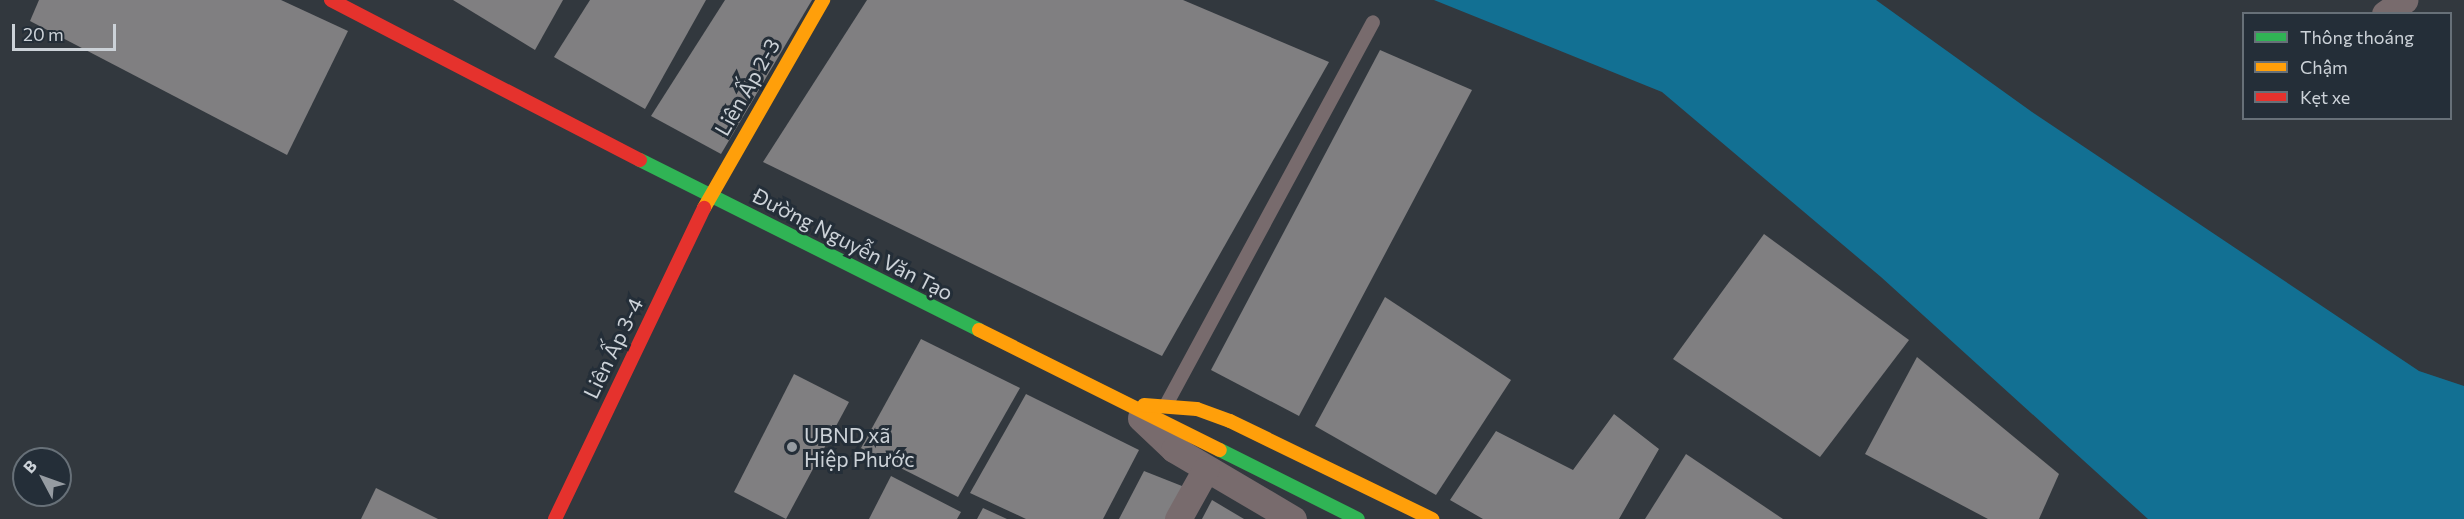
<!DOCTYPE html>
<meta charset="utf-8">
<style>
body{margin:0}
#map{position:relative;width:2464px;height:519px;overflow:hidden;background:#32383e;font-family:Commissioner,sans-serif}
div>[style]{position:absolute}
.water>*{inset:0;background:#127093}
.building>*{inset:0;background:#807f81}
.lane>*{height:14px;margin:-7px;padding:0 7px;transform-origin:7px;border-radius:7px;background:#786b6d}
.street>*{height:27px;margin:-13.5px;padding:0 13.5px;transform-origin:13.5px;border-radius:13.5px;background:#786b6d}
.fast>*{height:14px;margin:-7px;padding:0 7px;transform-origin:7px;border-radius:7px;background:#30b455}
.slow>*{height:14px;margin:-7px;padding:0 7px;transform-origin:7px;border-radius:7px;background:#ff9f0a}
.jam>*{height:14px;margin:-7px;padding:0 7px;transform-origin:7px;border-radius:7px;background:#e5322d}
.dots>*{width:16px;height:16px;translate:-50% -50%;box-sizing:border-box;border:3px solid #242e38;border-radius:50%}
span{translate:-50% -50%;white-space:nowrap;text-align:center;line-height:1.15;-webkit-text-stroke:6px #242e38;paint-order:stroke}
.street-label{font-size:21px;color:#ccd2d8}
.poi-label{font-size:21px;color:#ccd2d8}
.left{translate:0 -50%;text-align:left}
.legend{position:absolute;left:2242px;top:12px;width:210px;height:108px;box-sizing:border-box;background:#242e38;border:2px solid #677078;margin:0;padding:8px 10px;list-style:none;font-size:18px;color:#ccd2d8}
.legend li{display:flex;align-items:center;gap:12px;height:30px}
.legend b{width:30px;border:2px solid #677078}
.north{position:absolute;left:12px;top:447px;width:60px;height:60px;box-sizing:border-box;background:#242e38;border:2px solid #677078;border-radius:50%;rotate:311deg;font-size:16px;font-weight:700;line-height:24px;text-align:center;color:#ccd2d8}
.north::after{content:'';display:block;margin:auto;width:21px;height:27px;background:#969ca2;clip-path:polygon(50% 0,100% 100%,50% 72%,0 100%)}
.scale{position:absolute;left:12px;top:24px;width:104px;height:27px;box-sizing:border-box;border:3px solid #ccd2d8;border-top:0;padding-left:8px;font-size:18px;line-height:21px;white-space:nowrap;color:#ccd2d8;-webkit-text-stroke:4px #242e38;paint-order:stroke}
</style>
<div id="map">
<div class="water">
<div style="clip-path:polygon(1434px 0,1876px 0,2032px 112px,2419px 371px,2464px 386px,2464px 519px,2148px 519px,1881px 277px,1662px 92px)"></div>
</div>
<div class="building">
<div style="clip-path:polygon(39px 0,281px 0,348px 31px,287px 155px,30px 21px)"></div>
<div style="clip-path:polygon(453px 0,563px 0,535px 50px)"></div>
<div style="clip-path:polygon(590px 0,706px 0,645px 109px,554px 57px)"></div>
<div style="clip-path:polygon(725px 0,812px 0,721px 154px,651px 116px)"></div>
<div style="clip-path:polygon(867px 0,1183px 0,1329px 62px,1162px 356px,763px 162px)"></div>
<div style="clip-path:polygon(1380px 50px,1472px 90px,1299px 416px,1211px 370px)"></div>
<div style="clip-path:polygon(1764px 234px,1909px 340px,1820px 457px,1673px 359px)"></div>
<div style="clip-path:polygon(1385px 297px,1511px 380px,1436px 495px,1315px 426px)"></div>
<div style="clip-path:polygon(921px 339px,1020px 388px,958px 497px,861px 448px)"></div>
<div style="clip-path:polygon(1917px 357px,2059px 474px,2039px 519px,1988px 519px,1865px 454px)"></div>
<div style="clip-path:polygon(794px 374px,849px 402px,786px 519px,734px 492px)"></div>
<div style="clip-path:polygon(1026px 394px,1139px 450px,1103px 519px,1026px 519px,970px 493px)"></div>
<div style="clip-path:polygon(1614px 414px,1659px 449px,1619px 519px,1483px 519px,1450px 500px,1496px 431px,1573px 470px)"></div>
<div style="clip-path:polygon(1686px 454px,1783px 519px,1645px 519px)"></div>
<div style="clip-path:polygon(1144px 471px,1187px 488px,1170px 519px,1119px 519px)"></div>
<div style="clip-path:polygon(891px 476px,961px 512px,957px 519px,869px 519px)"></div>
<div style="clip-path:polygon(376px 488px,438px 519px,361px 519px)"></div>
<div style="clip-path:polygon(1212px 500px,1244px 519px,1202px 519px)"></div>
<div style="clip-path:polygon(983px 508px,1007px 519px,977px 519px)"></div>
</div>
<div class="lane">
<div style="left:1166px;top:405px;width:435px;rotate:-61.6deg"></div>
</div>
<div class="street">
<div style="left:2385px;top:14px;width:24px;rotate:-36deg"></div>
<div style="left:1141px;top:418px;width:45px;rotate:43.2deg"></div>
<div style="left:1174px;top:449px;width:138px;rotate:30.5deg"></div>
<div style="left:1178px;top:519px;width:57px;rotate:-60.8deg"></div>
</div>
<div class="fast">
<div style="left:640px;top:160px;width:379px;rotate:26.6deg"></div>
<div style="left:1220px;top:450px;width:154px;rotate:26.6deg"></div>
</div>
<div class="slow">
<div style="left:704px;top:208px;width:240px;rotate:-60.2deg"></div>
<div style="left:979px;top:330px;width:269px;rotate:26.5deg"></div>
<div style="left:1144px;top:405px;width:53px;rotate:4.3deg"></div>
<div style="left:1197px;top:409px;width:35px;rotate:20deg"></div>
<div style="left:1230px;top:421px;width:225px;rotate:25.9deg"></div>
</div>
<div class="jam">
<div style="left:331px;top:0;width:348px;rotate:27.4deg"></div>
<div style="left:555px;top:519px;width:345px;rotate:-64.4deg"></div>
</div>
<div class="dots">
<div style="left:792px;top:447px;background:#969ca2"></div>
</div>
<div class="street-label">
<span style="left:747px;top:87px;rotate:-60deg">Liên Ấp 2-3</span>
<span style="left:853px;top:244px;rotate:27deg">Đường Nguyễn Văn Tạo</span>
<span style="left:613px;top:348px;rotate:-64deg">Liên Ấp 3-4</span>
</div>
<div class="poi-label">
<span class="left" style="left:804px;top:447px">UBND xã<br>Hiệp Phước</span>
</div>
<ul class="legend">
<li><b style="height:8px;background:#30b455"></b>Thông thoáng</li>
<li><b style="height:8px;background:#ff9f0a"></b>Chậm</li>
<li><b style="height:8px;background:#e5322d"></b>Kẹt xe</li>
</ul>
<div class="north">B</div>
<div class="scale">20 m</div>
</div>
